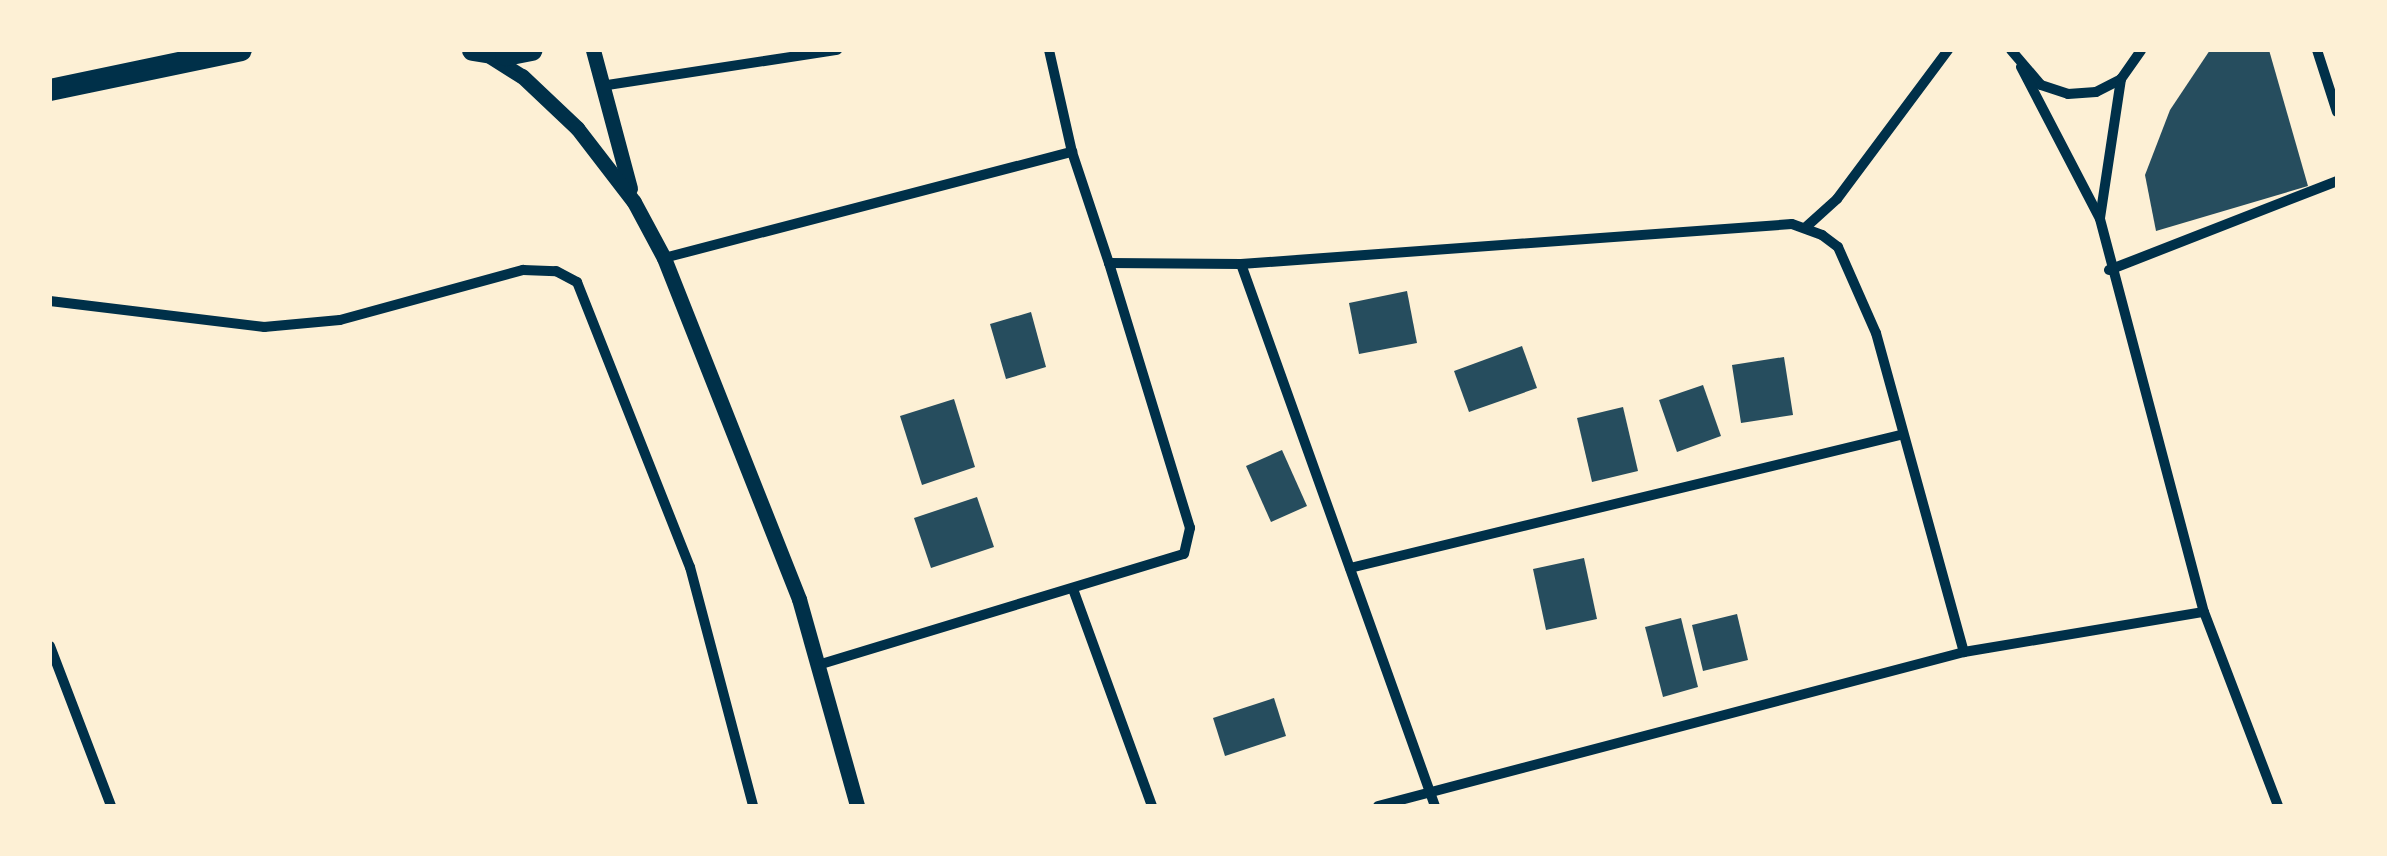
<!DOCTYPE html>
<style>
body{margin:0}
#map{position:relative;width:2387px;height:856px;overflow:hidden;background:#fdf0d5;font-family:Raleway,sans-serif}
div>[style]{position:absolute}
.building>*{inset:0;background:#264d5e}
.minor>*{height:10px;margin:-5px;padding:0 5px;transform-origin:5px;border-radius:5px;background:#003049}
.tertiary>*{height:15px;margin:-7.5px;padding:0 7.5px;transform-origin:7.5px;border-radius:7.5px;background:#003049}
.trunk>*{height:22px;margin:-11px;padding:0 11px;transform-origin:11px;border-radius:11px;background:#003049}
span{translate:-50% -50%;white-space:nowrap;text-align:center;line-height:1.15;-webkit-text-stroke:10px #fdf0d5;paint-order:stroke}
.frame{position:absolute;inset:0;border:52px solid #fdf0d5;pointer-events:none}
</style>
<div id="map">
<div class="building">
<div style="clip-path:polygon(2210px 50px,2269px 50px,2308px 186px,2156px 231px,2145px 175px,2170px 110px)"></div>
<div style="clip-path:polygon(1407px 291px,1417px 343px,1359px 354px,1349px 303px)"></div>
<div style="clip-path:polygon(1031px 312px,1046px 367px,1006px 379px,990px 324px)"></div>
<div style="clip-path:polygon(1522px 346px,1537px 388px,1469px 412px,1454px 371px)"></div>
<div style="clip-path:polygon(1784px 357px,1793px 415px,1741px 423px,1732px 365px)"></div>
<div style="clip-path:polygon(1703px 385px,1721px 436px,1677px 452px,1659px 400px)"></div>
<div style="clip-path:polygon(954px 399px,975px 467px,922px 485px,900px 416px)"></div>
<div style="clip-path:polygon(1623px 407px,1638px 471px,1592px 482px,1577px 418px)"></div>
<div style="clip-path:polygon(1282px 450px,1307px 506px,1271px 522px,1246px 466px)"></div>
<div style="clip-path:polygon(977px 497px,994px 547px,931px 568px,914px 518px)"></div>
<div style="clip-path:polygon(1584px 558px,1597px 619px,1546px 630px,1533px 569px)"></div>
<div style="clip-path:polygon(1737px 614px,1748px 660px,1703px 671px,1692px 625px)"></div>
<div style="clip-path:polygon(1681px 618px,1698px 687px,1663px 697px,1645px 627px)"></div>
<div style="clip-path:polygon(1274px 698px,1286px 736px,1225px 756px,1213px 718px)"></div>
</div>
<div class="minor">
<div style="left:1049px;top:50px;width:105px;rotate:77.3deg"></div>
<div style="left:1072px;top:152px;width:117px;rotate:71.6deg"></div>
<div style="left:1109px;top:263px;width:132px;rotate:0.4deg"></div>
<div style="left:1241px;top:264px;width:552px;rotate:-4.15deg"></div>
<div style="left:1792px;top:224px;width:32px;rotate:20deg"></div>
<div style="left:1822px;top:235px;width:20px;rotate:37deg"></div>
<div style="left:1838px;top:247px;width:94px;rotate:66.2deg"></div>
<div style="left:1876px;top:333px;width:331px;rotate:74.6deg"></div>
<div style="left:2011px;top:50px;width:46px;rotate:49.4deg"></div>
<div style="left:2041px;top:85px;width:28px;rotate:18deg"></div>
<div style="left:2068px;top:94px;width:28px;rotate:-4deg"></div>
<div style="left:2096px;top:92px;width:28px;rotate:-27deg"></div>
<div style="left:2121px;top:79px;width:35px;rotate:-55deg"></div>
<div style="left:2317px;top:50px;width:65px;rotate:72.1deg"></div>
<div style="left:2021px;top:67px;width:171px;rotate:62.5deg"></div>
<div style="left:2100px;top:219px;width:407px;rotate:75.2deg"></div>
<div style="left:2204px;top:612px;width:208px;rotate:69.1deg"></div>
<div style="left:601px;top:86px;width:239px;rotate:-8.7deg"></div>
<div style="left:2100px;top:218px;width:141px;rotate:-81.4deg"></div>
<div style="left:1806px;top:227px;width:42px;rotate:-42.1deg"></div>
<div style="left:1837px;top:199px;width:186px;rotate:-53.3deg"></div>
<div style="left:664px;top:258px;width:422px;rotate:-14.6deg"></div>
<div style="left:1241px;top:264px;width:576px;rotate:70.31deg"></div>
<div style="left:2109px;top:270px;width:245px;rotate:-21.3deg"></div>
<div style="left:50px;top:301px;width:216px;rotate:6.9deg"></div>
<div style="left:264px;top:327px;width:76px;rotate:-5.3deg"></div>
<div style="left:340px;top:320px;width:190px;rotate:-15.3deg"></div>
<div style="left:523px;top:270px;width:33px;rotate:2deg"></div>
<div style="left:556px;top:271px;width:24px;rotate:28deg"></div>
<div style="left:577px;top:282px;width:307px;rotate:68.4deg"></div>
<div style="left:690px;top:567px;width:247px;rotate:75.2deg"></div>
<div style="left:1350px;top:568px;width:566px;rotate:-13.59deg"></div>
<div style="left:1073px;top:589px;width:231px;rotate:70deg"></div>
<div style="left:50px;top:646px;width:171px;rotate:69.1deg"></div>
<div style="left:818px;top:665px;width:382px;rotate:-16.9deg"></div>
<div style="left:1184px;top:554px;width:27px;rotate:-77deg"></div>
<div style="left:1190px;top:528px;width:277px;rotate:-107deg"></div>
<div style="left:1378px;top:806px;width:606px;rotate:-14.72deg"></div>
<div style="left:1964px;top:652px;width:243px;rotate:-9.5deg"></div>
</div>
<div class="tertiary">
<div style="left:593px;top:50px;width:143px;rotate:75deg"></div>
<div style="left:491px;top:57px;width:36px;rotate:32deg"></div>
<div style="left:522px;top:76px;width:76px;rotate:43.4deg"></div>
<div style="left:577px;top:128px;width:93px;rotate:52.4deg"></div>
<div style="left:634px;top:202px;width:64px;rotate:61.8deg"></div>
<div style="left:664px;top:258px;width:367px;rotate:68.4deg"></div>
<div style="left:799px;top:599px;width:215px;rotate:74.3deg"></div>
</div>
<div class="trunk">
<div style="left:473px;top:50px;width:33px;rotate:9deg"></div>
<div style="left:506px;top:55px;width:26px;rotate:-11deg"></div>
<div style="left:50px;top:90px;width:195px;rotate:-11.8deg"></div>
</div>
<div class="frame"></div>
</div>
